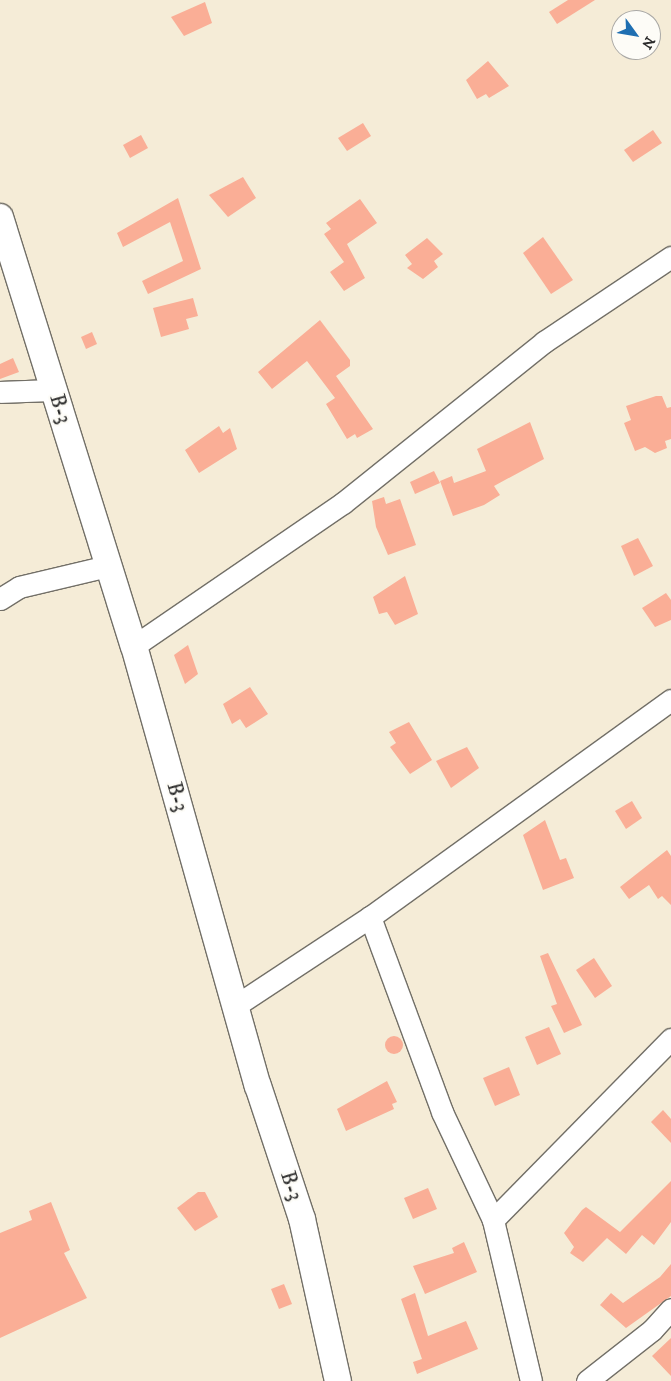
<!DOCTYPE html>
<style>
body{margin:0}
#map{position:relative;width:671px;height:1381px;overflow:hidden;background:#f5ecd7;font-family:"IM FELL DW Pica",serif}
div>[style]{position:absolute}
.building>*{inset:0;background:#faae96}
.round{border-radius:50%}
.roads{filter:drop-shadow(1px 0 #726f67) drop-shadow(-1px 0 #726f67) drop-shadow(0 1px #726f67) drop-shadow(0 -1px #726f67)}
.minor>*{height:21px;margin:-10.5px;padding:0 10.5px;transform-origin:10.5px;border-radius:10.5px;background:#fff}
.major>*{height:26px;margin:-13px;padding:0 13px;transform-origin:13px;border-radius:13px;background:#fff}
span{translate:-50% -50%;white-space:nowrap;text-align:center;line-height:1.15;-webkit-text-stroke:4.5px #fdfcf7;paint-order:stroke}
.street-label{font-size:21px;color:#2b2b2b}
.north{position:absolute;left:611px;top:10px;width:50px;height:50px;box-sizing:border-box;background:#fdfcf7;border:1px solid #a9a8a5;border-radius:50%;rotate:122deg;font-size:14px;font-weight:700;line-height:20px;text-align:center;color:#2b2b2b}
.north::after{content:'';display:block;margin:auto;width:18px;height:22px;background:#1f6fb2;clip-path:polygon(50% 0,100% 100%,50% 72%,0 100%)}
</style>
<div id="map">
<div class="building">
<div style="clip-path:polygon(568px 0,595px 0,557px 24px,549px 12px)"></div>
<div style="clip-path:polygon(205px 2px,212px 23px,184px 36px,171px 17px)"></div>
<div style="clip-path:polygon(488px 61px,509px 86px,489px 98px,486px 94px,477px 99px,466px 80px)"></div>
<div style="clip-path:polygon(363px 123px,371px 136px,347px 151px,338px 138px)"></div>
<div style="clip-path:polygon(653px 130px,662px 143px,633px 162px,624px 150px)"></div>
<div style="clip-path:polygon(141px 135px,148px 148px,130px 158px,123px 145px)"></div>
<div style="clip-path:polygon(243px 177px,256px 198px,228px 217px,209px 195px)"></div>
<div style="clip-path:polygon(178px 198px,201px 269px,148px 294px,142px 281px,183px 261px,170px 222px,123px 247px,117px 233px)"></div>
<div style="clip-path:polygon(360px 199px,377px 223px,347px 244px,365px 278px,344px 291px,330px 272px,344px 262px,324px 234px,331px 229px,326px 223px)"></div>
<div style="clip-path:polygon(543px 237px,573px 280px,551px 294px,523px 253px)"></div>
<div style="clip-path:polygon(427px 238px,443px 254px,434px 261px,438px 267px,423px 279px,407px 268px,412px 264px,405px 255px)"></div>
<div style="clip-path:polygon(193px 298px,198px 316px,186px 319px,189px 329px,161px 337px,153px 308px)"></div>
<div style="clip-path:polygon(320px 320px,350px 360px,350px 366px,336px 376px,373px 429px,357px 438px,355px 434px,347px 439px,326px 404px,335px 398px,307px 361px,272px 389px,258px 372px)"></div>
<div style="clip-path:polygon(92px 332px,97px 344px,86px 349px,81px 337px)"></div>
<div style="clip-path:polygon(13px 358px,19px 372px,0 379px,0 364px)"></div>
<div style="clip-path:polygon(656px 396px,662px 396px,667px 408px,671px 407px,671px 439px,665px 441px,667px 448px,655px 453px,645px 447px,635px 451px,624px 423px,631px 420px,626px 406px)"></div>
<div style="clip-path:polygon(530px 422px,544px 459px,494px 486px,500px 495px,484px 505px,453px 516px,440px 481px,452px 476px,454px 483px,486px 471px,477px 449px)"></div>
<div style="clip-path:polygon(219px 426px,223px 433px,230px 428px,237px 449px,199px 473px,185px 450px)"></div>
<div style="clip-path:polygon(434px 471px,440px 483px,415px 494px,410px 482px)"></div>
<div style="clip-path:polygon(384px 497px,386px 504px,400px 499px,416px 545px,388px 555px,376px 527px,372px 501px)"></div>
<div style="clip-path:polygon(638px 538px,653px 566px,634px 576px,621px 546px)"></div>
<div style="clip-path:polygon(405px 576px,418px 614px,395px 625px,387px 612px,379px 614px,373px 597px)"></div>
<div style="clip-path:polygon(666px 593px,671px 600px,671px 620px,655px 627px,642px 608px)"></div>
<div style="clip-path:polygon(188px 645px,198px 674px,185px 684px,174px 655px)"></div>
<div style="clip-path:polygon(250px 687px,268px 714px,246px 728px,240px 719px,232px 724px,223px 704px)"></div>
<div style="clip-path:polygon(409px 722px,432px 760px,410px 774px,390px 747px,396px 743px,389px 732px)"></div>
<div style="clip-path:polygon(467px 747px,479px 768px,451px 788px,436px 761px)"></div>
<div style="clip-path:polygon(632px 801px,642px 818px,626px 829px,615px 811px)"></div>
<div style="clip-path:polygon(545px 820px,560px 860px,566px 858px,574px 878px,543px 890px,523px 835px)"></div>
<div style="clip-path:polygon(667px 850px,671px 856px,671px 905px,662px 896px,658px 899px,649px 885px,629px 899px,620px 887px)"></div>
<div style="clip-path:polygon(548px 953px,582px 1025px,564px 1033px,551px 1006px,557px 1004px,540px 956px)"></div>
<div style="clip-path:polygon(594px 958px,612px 986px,595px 998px,576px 970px)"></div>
<div style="clip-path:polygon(549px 1027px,561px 1054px,537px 1065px,525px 1037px)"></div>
<div class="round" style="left:385px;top:1036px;width:18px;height:18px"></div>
<div style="clip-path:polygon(509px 1067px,520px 1095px,495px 1106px,483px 1078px)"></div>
<div style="clip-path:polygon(387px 1081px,397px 1102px,392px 1104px,394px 1109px,346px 1131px,337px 1109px)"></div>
<div style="clip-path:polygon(663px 1110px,671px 1119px,671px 1143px,651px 1122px)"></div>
<div style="clip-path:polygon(671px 1181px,671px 1222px,654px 1245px,642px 1235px,626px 1254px,607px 1238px,583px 1262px,570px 1253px,574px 1247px,564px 1233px,582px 1210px,586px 1207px,620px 1232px)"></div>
<div style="clip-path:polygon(428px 1188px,437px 1209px,413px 1219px,404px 1198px)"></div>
<div style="clip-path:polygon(198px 1192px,205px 1192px,218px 1217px,195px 1231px,177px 1208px)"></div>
<div style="clip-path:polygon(51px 1202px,70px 1250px,64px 1253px,87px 1298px,0 1338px,0 1233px,32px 1220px,29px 1211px)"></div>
<div style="clip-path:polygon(464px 1242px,477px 1272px,425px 1294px,413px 1266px,454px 1253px,452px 1248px)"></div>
<div style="clip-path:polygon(671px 1264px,671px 1296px,626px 1328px,600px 1305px,611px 1293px,623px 1303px,660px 1277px)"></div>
<div style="clip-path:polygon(284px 1284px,292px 1304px,279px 1309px,271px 1289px)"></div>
<div style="clip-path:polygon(415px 1293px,428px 1336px,466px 1321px,478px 1349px,417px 1374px,413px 1362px,422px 1359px,401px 1299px)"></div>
<div style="clip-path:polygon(671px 1338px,671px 1376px,652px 1356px)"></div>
</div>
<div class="roads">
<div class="minor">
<div style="left:0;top:392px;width:55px;rotate:-2.1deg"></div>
<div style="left:0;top:599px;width:22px;rotate:-32deg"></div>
<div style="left:19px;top:587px;width:91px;rotate:-13.3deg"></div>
<div style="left:134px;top:646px;width:253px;rotate:-34.4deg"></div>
<div style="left:343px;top:503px;width:258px;rotate:-38.7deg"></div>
<div style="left:544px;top:342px;width:153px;rotate:-33.8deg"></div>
<div style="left:370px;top:917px;width:208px;rotate:69.7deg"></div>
<div style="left:442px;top:1112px;width:119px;rotate:64.7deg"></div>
<div style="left:235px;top:1006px;width:162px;rotate:-33.4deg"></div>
<div style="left:370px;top:917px;width:371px;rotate:-35.8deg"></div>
<div style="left:531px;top:1381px;width:165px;rotate:-103.3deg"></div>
<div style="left:493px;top:1220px;width:254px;rotate:-45.5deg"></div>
<div style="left:587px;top:1381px;width:83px;rotate:-38.1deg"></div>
<div style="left:652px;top:1330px;width:28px;rotate:-48deg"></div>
</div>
<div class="major">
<div style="left:0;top:217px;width:449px;rotate:72.7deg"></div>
<div style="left:134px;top:646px;width:457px;rotate:74.3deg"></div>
<div style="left:258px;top:1086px;width:140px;rotate:71.7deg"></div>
<div style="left:302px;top:1219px;width:166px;rotate:77.5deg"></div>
</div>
</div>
<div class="street-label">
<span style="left:60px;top:409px;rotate:73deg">B-3</span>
<span style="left:177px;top:797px;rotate:74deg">B-3</span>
<span style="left:291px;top:1186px;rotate:72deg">B-3</span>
</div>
<div class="north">N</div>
</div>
